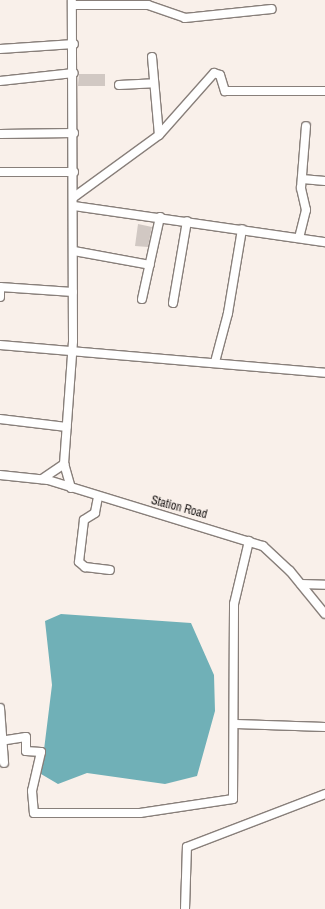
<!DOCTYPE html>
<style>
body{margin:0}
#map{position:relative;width:325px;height:909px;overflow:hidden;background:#f9f0ea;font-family:"Archivo Narrow",sans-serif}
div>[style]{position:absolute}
.water>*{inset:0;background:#70b0b7}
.building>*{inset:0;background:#d1c8c3}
.roads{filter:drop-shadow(1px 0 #887f7a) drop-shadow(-1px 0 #887f7a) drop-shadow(0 1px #887f7a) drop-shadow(0 -1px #887f7a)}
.minor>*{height:8px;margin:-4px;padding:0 4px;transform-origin:4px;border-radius:4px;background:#fff}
span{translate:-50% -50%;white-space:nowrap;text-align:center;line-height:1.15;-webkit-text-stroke:3px #f9f0ea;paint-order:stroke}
.street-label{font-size:12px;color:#191514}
</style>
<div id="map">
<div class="water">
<div style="clip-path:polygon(61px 614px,191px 623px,214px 675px,215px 711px,197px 776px,165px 784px,87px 773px,58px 784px,41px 774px,52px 685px,45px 621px)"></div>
</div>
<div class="building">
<div style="clip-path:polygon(79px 74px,105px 74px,105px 86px,78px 86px)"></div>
<div style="clip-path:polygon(138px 224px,152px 227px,148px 247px,135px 246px)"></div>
</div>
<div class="roads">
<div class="minor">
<div style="left:72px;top:5px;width:76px"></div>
<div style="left:148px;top:5px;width:39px;rotate:19deg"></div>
<div style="left:185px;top:18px;width:87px;rotate:-5.9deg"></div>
<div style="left:0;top:49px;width:74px;rotate:-3.9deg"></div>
<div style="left:152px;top:57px;width:78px;rotate:84.9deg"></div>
<div style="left:0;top:81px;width:74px;rotate:-6.2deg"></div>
<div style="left:119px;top:85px;width:35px;rotate:-3deg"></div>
<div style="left:0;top:134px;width:74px;rotate:-0.8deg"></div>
<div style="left:0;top:172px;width:74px"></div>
<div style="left:302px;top:179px;width:23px;rotate:5deg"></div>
<div style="left:74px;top:197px;width:105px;rotate:-36.1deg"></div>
<div style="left:159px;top:135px;width:83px;rotate:-48.4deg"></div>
<div style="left:214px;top:73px;width:6px;rotate:18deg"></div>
<div style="left:220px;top:75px;width:17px;rotate:73deg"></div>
<div style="left:225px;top:91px;width:100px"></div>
<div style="left:74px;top:206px;width:254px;rotate:8.2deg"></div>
<div style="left:299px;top:238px;width:29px;rotate:-76deg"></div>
<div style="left:306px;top:210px;width:23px;rotate:-103deg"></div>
<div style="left:301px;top:188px;width:62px;rotate:-85.4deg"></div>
<div style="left:74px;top:251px;width:77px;rotate:10.4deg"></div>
<div style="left:0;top:287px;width:73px;rotate:3.9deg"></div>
<div style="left:0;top:297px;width:10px;rotate:-90deg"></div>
<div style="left:142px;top:299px;width:84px;rotate:-77.6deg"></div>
<div style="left:173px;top:303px;width:83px;rotate:-80.3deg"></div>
<div style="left:0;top:345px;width:326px;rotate:4.9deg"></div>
<div style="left:215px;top:362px;width:51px;rotate:-75.1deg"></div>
<div style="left:228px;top:313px;width:85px;rotate:-80.5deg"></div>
<div style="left:0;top:419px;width:67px;rotate:6.8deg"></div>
<div style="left:0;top:475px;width:48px;rotate:5.9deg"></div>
<div style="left:48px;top:480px;width:225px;rotate:17.1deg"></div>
<div style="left:263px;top:546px;width:37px;rotate:43deg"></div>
<div style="left:290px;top:571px;width:55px;rotate:50.9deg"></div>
<div style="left:42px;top:479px;width:27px;rotate:-34deg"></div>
<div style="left:71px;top:488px;width:25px;rotate:-106deg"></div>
<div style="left:64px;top:464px;width:123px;rotate:-85.8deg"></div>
<div style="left:73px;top:341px;width:341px;rotate:-90.2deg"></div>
<div style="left:98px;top:497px;width:16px;rotate:101deg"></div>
<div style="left:95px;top:513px;width:13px;rotate:148deg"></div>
<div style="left:84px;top:520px;width:42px;rotate:96.8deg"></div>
<div style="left:79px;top:562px;width:8px;rotate:40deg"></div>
<div style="left:85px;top:567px;width:25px;rotate:7deg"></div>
<div style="left:301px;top:584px;width:24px;rotate:2deg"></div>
<div style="left:0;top:708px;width:55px;rotate:85.8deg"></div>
<div style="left:236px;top:724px;width:89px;rotate:1.9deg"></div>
<div style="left:0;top:741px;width:26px;rotate:-9deg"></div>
<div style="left:26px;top:737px;width:14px;rotate:90deg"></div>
<div style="left:26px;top:751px;width:15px;rotate:4deg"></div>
<div style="left:41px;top:752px;width:40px;rotate:103deg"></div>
<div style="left:32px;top:791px;width:22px;rotate:85deg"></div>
<div style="left:34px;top:813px;width:106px"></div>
<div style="left:140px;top:813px;width:94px;rotate:-8.6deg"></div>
<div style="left:233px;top:799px;width:195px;rotate:-89.7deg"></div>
<div style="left:234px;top:604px;width:65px;rotate:-76.6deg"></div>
<div style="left:185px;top:909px;width:62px;rotate:-88.2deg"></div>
<div style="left:187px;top:847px;width:148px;rotate:-21deg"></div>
</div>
</div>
<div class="street-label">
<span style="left:179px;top:508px;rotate:15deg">Station Road</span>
</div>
</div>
